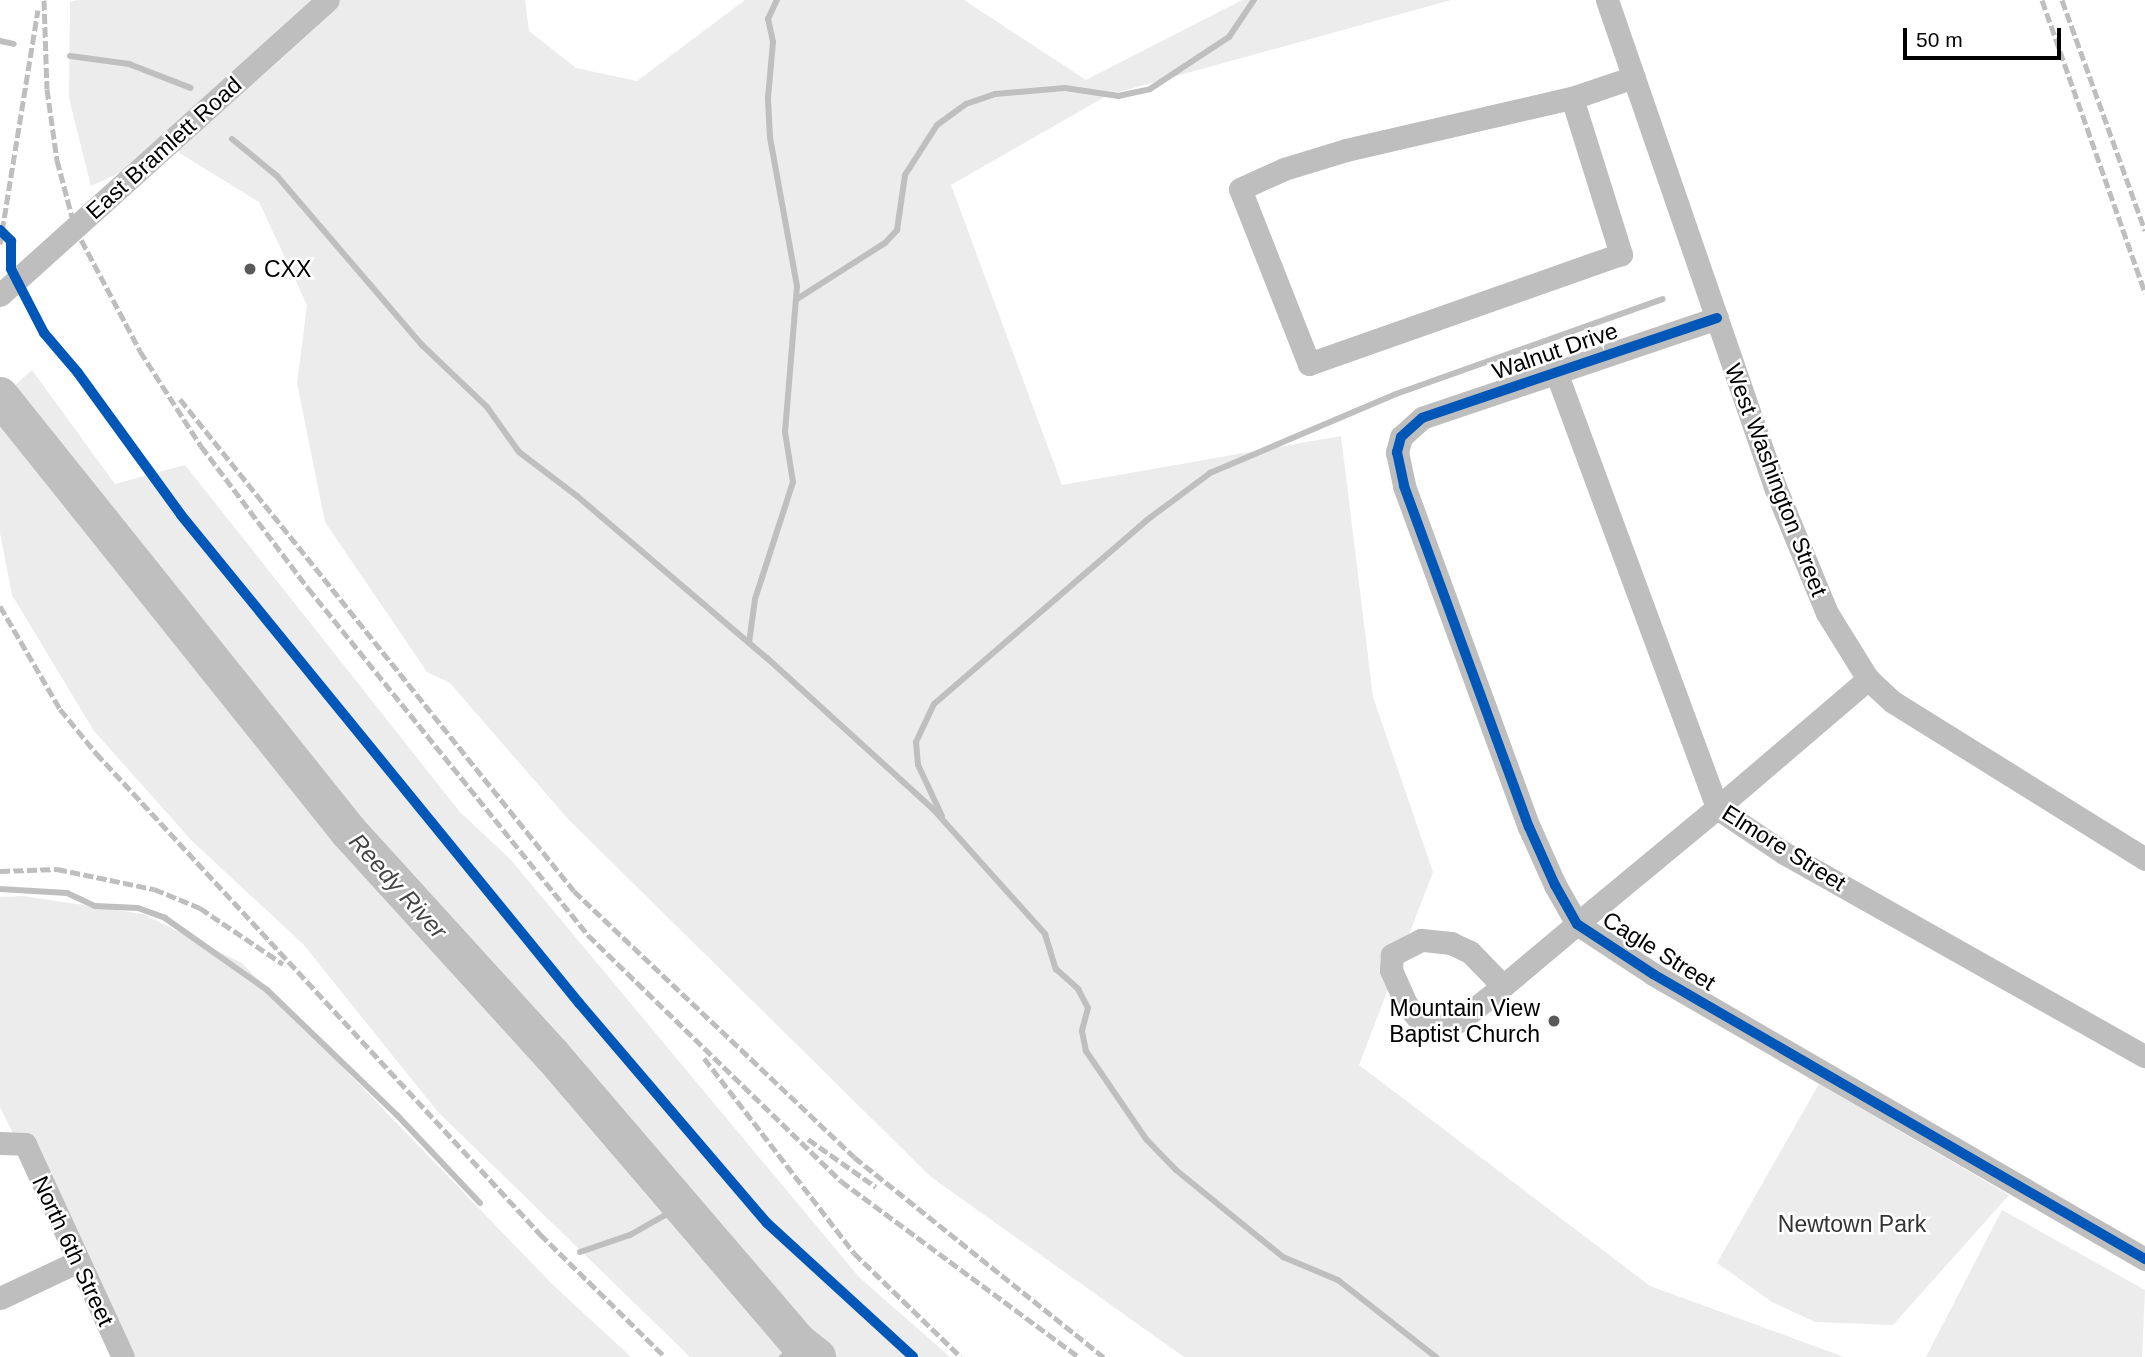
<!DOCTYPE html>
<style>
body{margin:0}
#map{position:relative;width:2145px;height:1357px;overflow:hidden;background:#fff;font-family:Arial,sans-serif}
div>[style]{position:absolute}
.green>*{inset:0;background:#ececec}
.stream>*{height:6px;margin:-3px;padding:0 3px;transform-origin:3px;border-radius:3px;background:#bfbfbf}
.river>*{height:38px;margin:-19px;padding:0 19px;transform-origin:19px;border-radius:19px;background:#bfbfbf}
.minor>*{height:23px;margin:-11.5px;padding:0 11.5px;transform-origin:11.5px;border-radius:11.5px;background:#bebebe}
.rail>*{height:5px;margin-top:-2.5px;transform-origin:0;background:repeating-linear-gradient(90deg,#bebebe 0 10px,transparent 0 13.5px)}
.cycleway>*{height:10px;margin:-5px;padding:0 5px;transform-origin:5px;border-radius:5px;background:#0057b8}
.dots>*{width:19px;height:19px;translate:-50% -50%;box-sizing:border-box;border:4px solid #fff;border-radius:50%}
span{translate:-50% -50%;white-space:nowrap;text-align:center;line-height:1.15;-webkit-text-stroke:5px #fff;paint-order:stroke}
.street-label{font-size:23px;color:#000}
.poi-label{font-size:23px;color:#000}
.left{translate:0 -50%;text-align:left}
.right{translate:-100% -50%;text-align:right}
.park-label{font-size:23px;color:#333}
.water-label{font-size:24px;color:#444;font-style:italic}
.scale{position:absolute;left:1903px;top:28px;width:158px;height:32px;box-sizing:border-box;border:4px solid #000;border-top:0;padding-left:9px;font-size:21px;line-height:24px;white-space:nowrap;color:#000;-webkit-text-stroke:5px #fff;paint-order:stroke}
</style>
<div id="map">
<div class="green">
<div style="clip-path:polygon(77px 0,525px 0,529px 31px,576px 68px,637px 81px,745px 0,964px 0,1086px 80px,1242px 0,1451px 0,1108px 95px,951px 185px,1062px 485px,1341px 436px,1373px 697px,1433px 872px,1359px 1065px,1650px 1286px,1844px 1357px,1184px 1357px,931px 1177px,568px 819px,450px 683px,427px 672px,325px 522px,297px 383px,307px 305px,259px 202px,173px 149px,91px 186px,69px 98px,70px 2px)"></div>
<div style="clip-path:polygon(32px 370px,115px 484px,185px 465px,460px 812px,511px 860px,859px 1277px,950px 1357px,690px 1357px,438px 1112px,303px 944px,192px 841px,94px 731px,12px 595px,0 533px,0 413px,4px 395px)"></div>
<div style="clip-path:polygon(23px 896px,143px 914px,242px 963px,553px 1285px,631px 1357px,124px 1357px,0 1107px,0 897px)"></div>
<div style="clip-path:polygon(1819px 1084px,2009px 1195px,1893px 1325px,1815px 1322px,1772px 1302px,1717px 1263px)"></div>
<div style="clip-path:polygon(2002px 1210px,2145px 1290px,2142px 1357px,1926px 1357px)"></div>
</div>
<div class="stream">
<div style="left:0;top:41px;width:14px;rotate:12deg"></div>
<div style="left:70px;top:56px;width:60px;rotate:7.7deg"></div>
<div style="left:129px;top:64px;width:66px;rotate:21.2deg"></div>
<div style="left:232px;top:139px;width:58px;rotate:39.4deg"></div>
<div style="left:277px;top:176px;width:223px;rotate:49.4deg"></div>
<div style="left:422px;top:345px;width:90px;rotate:43.6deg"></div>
<div style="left:487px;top:407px;width:55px;rotate:54.6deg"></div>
<div style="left:519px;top:452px;width:73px;rotate:37.2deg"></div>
<div style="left:577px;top:496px;width:250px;rotate:40.5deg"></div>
<div style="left:767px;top:658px;width:224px;rotate:42.3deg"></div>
<div style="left:933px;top:809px;width:168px;rotate:48.1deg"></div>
<div style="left:1045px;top:934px;width:37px;rotate:73deg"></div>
<div style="left:1056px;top:969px;width:30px;rotate:42deg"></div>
<div style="left:1078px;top:989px;width:21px;rotate:62deg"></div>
<div style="left:1088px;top:1008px;width:24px;rotate:105deg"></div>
<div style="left:1082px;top:1031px;width:20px;rotate:79deg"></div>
<div style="left:1086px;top:1051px;width:107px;rotate:55.7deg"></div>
<div style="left:1146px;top:1139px;width:43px;rotate:45.9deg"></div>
<div style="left:1176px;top:1170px;width:138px;rotate:39.1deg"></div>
<div style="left:1283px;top:1257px;width:60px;rotate:22.7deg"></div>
<div style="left:1338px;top:1280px;width:125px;rotate:38.2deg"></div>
<div style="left:797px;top:299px;width:104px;rotate:-32.5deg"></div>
<div style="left:885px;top:243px;width:18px;rotate:-47deg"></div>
<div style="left:897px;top:230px;width:56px;rotate:-81.7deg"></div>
<div style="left:905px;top:175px;width:59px;rotate:-57.4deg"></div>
<div style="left:937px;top:125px;width:36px;rotate:-36deg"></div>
<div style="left:966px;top:104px;width:31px;rotate:-19deg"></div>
<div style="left:995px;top:94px;width:70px;rotate:-4.9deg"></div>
<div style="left:1065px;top:88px;width:54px;rotate:8.6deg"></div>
<div style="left:1118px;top:96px;width:33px;rotate:-12deg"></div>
<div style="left:1150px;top:89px;width:95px;rotate:-33.4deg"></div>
<div style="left:1229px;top:37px;width:45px;rotate:-56deg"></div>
<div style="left:749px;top:643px;width:44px;rotate:-82.2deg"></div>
<div style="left:755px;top:599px;width:123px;rotate:-72deg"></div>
<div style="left:793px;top:482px;width:51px;rotate:-99.1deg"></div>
<div style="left:785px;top:432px;width:146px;rotate:-85.3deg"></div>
<div style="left:797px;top:286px;width:151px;rotate:-100.3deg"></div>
<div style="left:770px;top:137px;width:39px;rotate:-93deg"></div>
<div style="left:768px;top:98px;width:56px;rotate:-84.9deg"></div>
<div style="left:773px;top:42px;width:24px;rotate:-102deg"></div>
<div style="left:768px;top:19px;width:21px;rotate:-65deg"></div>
<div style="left:942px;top:816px;width:56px;rotate:-115.2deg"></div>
<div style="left:918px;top:765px;width:23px;rotate:-95deg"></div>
<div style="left:916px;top:742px;width:42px;rotate:-64.7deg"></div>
<div style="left:934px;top:704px;width:281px;rotate:-40.8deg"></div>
<div style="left:1147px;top:520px;width:79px;rotate:-36.7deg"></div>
<div style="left:1210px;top:473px;width:202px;rotate:-23deg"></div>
<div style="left:1396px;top:394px;width:283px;rotate:-19.6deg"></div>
<div style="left:0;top:889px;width:67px;rotate:3.4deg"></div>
<div style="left:67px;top:893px;width:31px;rotate:25deg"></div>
<div style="left:95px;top:906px;width:43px;rotate:2.7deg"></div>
<div style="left:138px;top:908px;width:29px;rotate:20deg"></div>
<div style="left:165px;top:918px;width:125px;rotate:35.2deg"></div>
<div style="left:267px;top:990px;width:180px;rotate:43.9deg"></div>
<div style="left:397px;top:1115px;width:121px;rotate:46.7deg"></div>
<div style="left:580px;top:1252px;width:53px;rotate:-18.8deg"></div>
<div style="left:630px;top:1235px;width:59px;rotate:-29.6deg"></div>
<div style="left:782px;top:1357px;width:22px;rotate:-39deg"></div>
</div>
<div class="river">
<div style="left:0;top:396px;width:558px;rotate:51.32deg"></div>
<div style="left:349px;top:832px;width:302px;rotate:47.7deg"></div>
<div style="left:552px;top:1055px;width:379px;rotate:49.4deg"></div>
<div style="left:799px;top:1343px;width:23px;rotate:38deg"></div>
</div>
<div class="minor">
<div style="left:1607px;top:0;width:515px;rotate:70.97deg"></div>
<div style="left:1775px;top:487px;width:136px;rotate:67.6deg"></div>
<div style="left:1827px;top:613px;width:78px;rotate:58.2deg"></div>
<div style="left:1868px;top:679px;width:34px;rotate:43deg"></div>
<div style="left:1893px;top:702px;width:297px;rotate:31.9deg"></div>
<div style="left:1572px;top:98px;width:164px;rotate:72.6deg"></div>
<div style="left:1621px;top:254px;width:331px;rotate:160.6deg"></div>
<div style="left:1309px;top:364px;width:188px;rotate:-111.5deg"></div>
<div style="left:1240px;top:189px;width:48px;rotate:-24.4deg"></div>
<div style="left:1284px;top:169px;width:65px;rotate:-17deg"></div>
<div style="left:1346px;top:150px;width:232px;rotate:-13deg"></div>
<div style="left:1572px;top:98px;width:65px;rotate:-18.7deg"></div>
<div style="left:0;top:295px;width:441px;rotate:-42deg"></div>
<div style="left:1717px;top:318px;width:311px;rotate:161.3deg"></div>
<div style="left:1422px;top:418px;width:28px;rotate:138deg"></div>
<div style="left:1401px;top:437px;width:16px;rotate:105deg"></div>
<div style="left:1397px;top:452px;width:35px;rotate:78deg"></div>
<div style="left:1404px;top:486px;width:363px;rotate:69.9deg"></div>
<div style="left:1529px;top:827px;width:64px;rotate:65.9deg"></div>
<div style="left:1555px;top:885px;width:45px;rotate:60.6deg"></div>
<div style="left:1577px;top:924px;width:91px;rotate:33.3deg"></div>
<div style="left:1653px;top:974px;width:569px;rotate:30.08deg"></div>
<div style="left:1556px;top:372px;width:465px;rotate:69.7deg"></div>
<div style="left:1717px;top:808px;width:81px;rotate:33.9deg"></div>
<div style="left:1784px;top:853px;width:414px;rotate:29.4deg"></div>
<div style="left:1503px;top:986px;width:47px;rotate:-134.1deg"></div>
<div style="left:1470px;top:952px;width:21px;rotate:-155deg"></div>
<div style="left:1451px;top:943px;width:30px;rotate:-174deg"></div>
<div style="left:1421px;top:940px;width:33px;rotate:153deg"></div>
<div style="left:1392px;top:955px;width:15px;rotate:94deg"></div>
<div style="left:1391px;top:970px;width:37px;rotate:66deg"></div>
<div style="left:1406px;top:1004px;width:23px;rotate:50deg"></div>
<div style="left:1421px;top:1022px;width:19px;rotate:12deg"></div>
<div style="left:1440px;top:1026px;width:20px;rotate:-15deg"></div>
<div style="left:1459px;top:1021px;width:56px;rotate:-38.5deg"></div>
<div style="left:1503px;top:986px;width:121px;rotate:-40deg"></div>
<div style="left:1596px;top:908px;width:157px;rotate:-39.6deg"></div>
<div style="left:1717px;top:808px;width:199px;rotate:-40.5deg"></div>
<div style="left:0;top:1143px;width:25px;rotate:2deg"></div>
<div style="left:25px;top:1144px;width:234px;rotate:65.3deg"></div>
<div style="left:0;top:1298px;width:85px;rotate:-25.1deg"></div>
</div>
<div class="rail">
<div style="left:44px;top:0;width:89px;rotate:88.1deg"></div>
<div style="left:47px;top:89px;width:72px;rotate:82deg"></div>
<div style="left:57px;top:160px;width:70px;rotate:75.2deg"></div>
<div style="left:75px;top:228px;width:139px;rotate:62.1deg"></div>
<div style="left:140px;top:351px;width:113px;rotate:57.3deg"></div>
<div style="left:201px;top:446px;width:178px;rotate:53deg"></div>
<div style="left:308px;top:588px;width:446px;rotate:51.1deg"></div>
<div style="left:588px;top:935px;width:353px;rotate:44.2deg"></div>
<div style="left:841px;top:1181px;width:296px;rotate:36.5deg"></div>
<div style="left:2042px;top:0;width:311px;rotate:70.6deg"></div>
<div style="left:2062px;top:0;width:245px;rotate:70.2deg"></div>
<div style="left:0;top:244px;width:237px;rotate:-80.8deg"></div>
<div style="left:180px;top:399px;width:630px;rotate:51.31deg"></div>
<div style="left:574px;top:891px;width:386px;rotate:43.5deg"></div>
<div style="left:854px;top:1157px;width:320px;rotate:38.7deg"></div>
<div style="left:0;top:606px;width:119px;rotate:59.8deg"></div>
<div style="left:60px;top:709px;width:57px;rotate:50.7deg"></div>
<div style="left:96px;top:753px;width:655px;rotate:47.29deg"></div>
<div style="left:540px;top:1234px;width:175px;rotate:44.5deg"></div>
<div style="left:0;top:871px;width:57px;rotate:-2deg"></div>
<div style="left:57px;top:869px;width:99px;rotate:11.7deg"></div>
<div style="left:154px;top:889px;width:50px;rotate:22.4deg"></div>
<div style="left:200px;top:908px;width:100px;rotate:34deg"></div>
<div style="left:704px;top:1058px;width:246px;rotate:52.4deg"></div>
<div style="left:854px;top:1253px;width:149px;rotate:44.2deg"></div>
<div style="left:808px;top:1139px;width:83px;rotate:35.2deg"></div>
</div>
<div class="cycleway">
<div style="left:0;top:230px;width:16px;rotate:45deg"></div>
<div style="left:11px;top:241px;width:28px;rotate:90deg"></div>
<div style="left:11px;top:269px;width:72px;rotate:62.7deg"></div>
<div style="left:44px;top:333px;width:52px;rotate:49.6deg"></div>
<div style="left:78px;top:373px;width:175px;rotate:54deg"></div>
<div style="left:181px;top:515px;width:630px;rotate:50.8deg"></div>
<div style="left:579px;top:1003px;width:289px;rotate:49.5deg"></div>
<div style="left:767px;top:1223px;width:198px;rotate:42.5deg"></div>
<div style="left:1717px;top:318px;width:311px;rotate:161.3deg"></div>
<div style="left:1422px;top:418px;width:28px;rotate:138deg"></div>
<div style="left:1401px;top:437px;width:16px;rotate:105deg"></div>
<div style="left:1397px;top:452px;width:35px;rotate:78deg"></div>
<div style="left:1404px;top:486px;width:363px;rotate:69.9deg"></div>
<div style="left:1529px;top:827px;width:64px;rotate:65.9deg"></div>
<div style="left:1555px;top:885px;width:45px;rotate:60.6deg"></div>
<div style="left:1577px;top:924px;width:91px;rotate:33.3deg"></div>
<div style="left:1653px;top:974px;width:569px;rotate:30.08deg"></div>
</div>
<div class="dots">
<div style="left:250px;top:269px;background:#595959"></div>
<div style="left:1554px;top:1021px;background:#595959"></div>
</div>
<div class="street-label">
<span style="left:164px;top:148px;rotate:-42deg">East Bramlett Road</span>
<span style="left:1555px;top:351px;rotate:-19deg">Walnut Drive</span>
<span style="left:1776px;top:480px;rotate:69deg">West Washington Street</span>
<span style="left:1784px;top:848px;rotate:32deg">Elmore Street</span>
<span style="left:1659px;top:951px;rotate:32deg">Cagle Street</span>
<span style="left:73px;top:1251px;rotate:65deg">North 6th Street</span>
</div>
<div class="poi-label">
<span class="left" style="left:264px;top:269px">CXX</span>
<span class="right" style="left:1540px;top:1021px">Mountain View<br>Baptist Church</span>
</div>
<div class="park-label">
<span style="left:1852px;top:1224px">Newtown Park</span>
</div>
<div class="water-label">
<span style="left:398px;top:886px;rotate:48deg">Reedy River</span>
</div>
<div class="scale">50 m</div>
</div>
